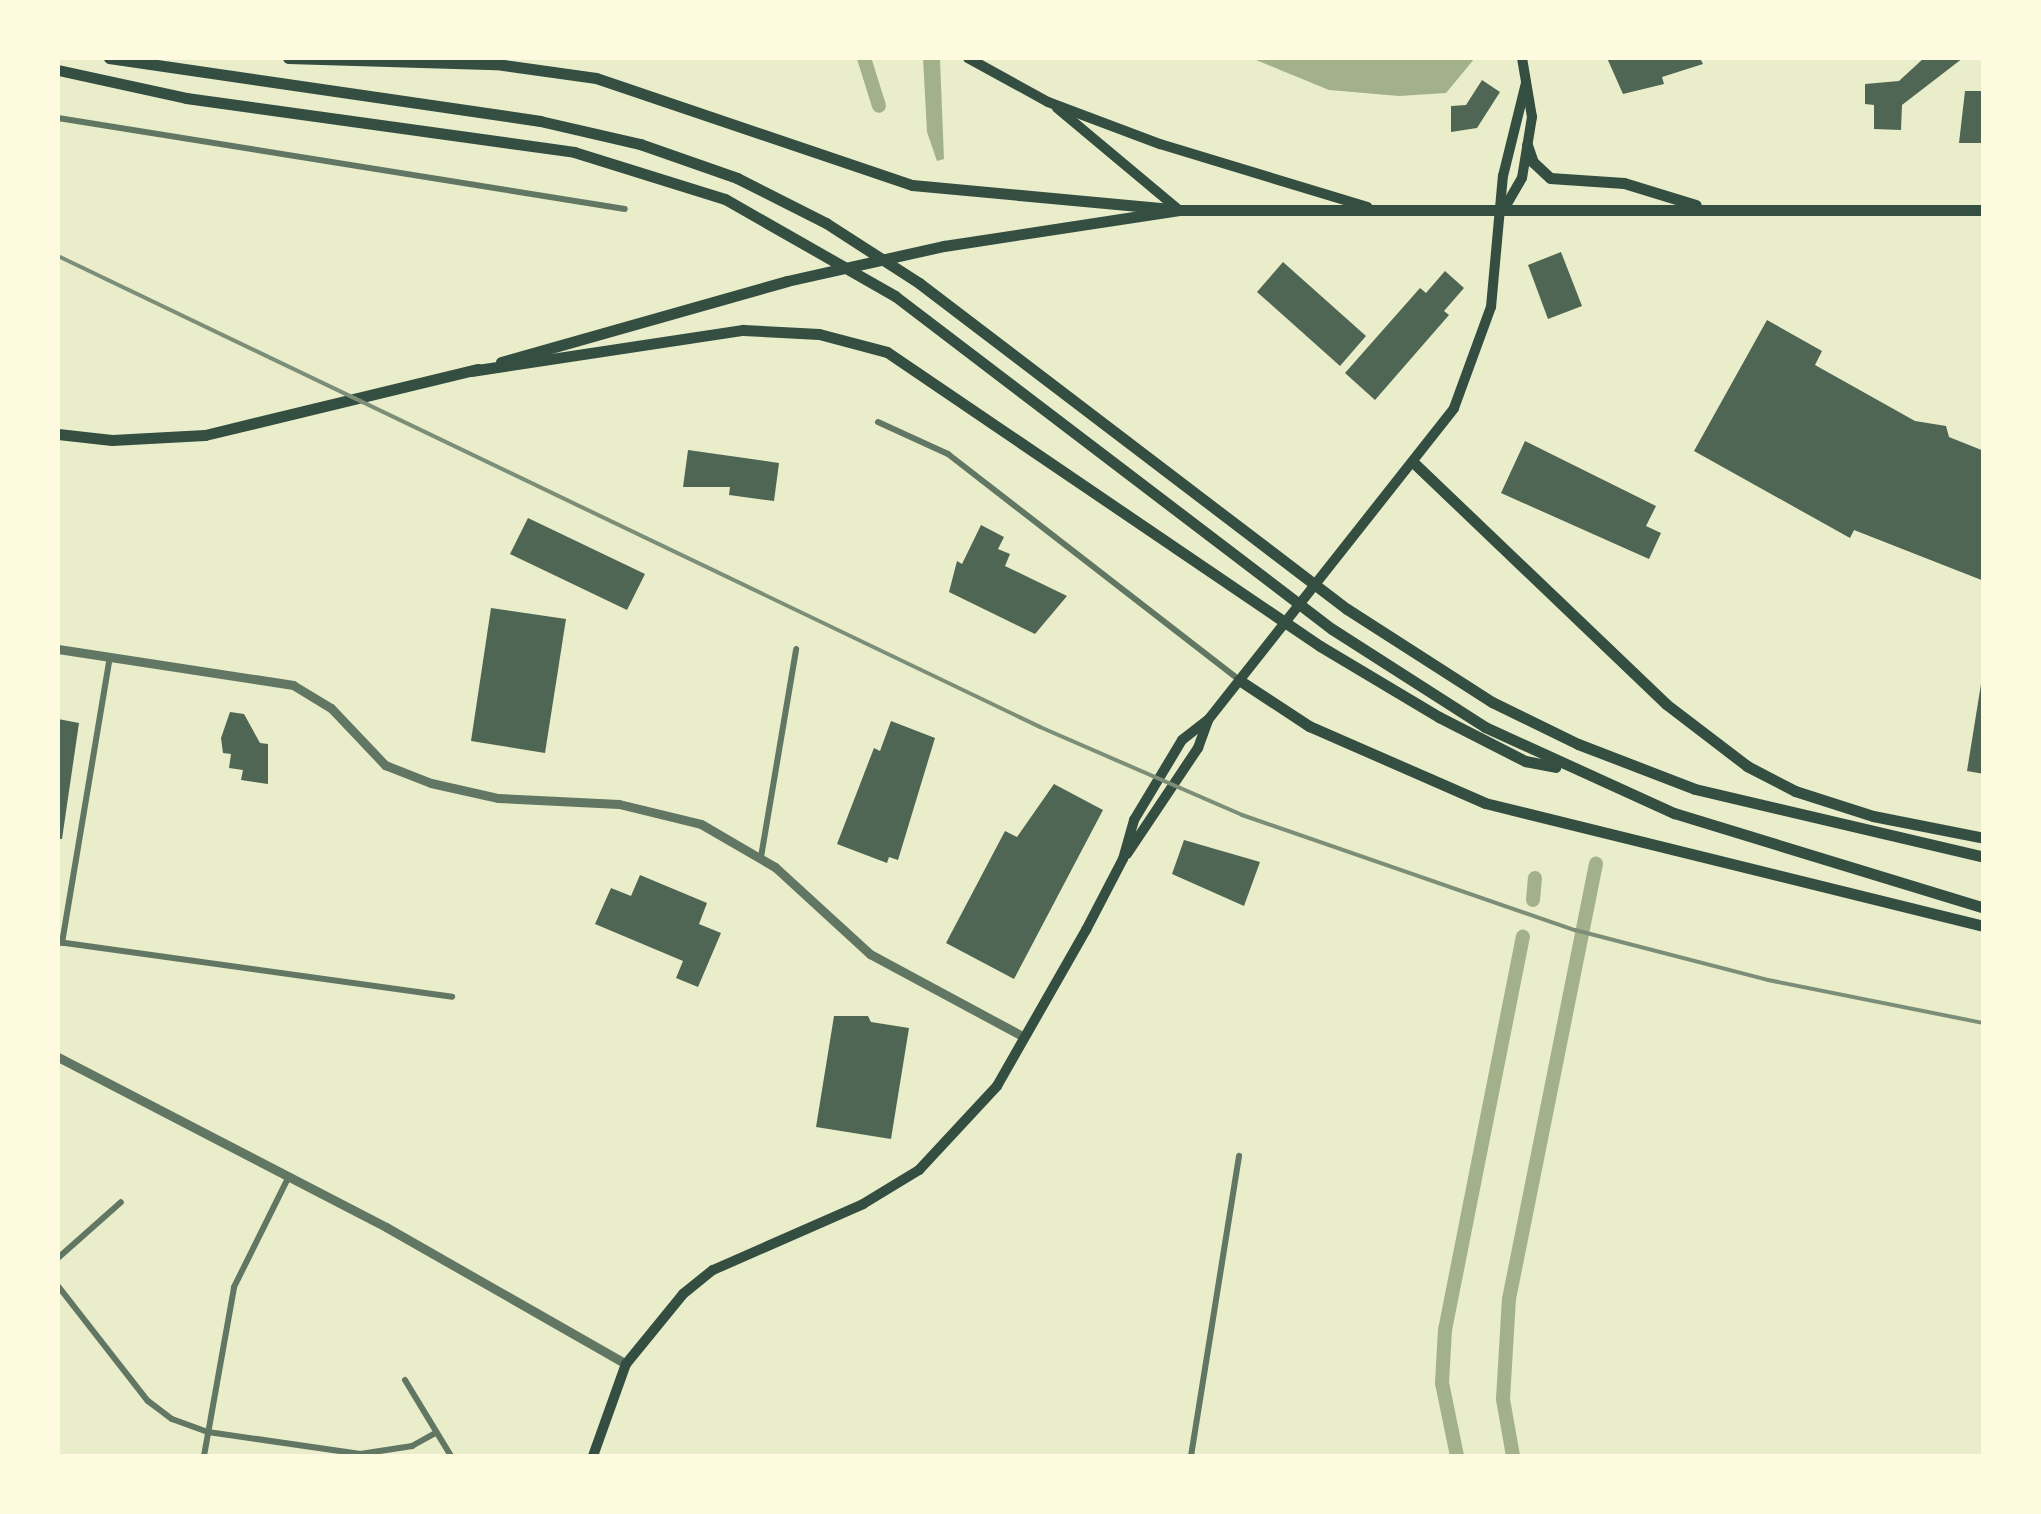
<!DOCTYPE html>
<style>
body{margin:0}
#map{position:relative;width:2041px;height:1514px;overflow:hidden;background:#e9edc9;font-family:"Golos Text",sans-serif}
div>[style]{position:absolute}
.water>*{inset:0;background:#a3b18a}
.canal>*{height:14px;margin:-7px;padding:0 7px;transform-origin:7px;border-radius:7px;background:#a3b18a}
.building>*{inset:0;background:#4f6655}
.minor>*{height:6px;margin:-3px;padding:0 3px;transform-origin:3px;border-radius:3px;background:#617663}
.tertiary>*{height:9px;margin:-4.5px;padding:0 4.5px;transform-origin:4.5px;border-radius:4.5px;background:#617663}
.secondary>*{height:10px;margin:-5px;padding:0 5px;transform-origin:5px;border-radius:5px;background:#344e41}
.primary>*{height:11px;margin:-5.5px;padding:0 5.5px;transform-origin:5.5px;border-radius:5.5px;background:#344e41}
.trunk>*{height:11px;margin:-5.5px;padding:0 5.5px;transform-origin:5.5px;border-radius:5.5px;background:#344e41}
.rail>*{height:4px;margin:-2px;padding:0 2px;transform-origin:2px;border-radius:2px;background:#7c8e77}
span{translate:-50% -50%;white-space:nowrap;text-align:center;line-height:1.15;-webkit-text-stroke:8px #fefae0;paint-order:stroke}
.frame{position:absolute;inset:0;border:60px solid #fefae0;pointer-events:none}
</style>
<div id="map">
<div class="water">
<div style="clip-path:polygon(923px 58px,940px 60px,944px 159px,937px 161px,927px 132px)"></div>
<div style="clip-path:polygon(1251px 58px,1475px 58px,1446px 93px,1399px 96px,1329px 90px)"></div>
</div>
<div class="canal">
<div style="left:864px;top:58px;width:50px;rotate:72.6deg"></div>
<div style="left:1533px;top:900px;width:22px;rotate:-85deg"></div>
<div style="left:1457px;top:1456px;width:75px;rotate:-101.6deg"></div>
<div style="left:1442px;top:1383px;width:53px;rotate:-86.8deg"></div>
<div style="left:1445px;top:1330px;width:401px;rotate:-78.8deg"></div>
<div style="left:1513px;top:1456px;width:58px;rotate:-100deg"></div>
<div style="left:1503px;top:1399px;width:100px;rotate:-86.6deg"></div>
<div style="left:1509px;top:1299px;width:444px;rotate:-78.7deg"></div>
</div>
<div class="building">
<div style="clip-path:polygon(1607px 58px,1700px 58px,1703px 64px,1662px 77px,1664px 84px,1623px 94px)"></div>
<div style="clip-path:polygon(1924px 58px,1963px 58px,1902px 105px,1901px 130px,1874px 129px,1874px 105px,1865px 104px,1865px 84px,1899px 81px)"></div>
<div style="clip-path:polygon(1482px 80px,1500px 92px,1477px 128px,1451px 132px,1451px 106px,1466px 105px)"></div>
<div style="clip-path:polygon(1965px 91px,1984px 91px,1984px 143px,1959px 143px)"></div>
<div style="clip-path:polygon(1561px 252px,1582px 306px,1548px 319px,1528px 265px)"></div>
<div style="clip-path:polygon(1283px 262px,1366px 336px,1340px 366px,1257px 292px)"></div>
<div style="clip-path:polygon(1445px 271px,1464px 288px,1444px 311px,1449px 315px,1375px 400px,1345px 373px,1420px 288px,1426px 293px)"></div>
<div style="clip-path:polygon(1767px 320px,1822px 351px,1815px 365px,1915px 421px,1946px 426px,1949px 437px,1984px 451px,1984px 581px,1854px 530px,1850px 538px,1694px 451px)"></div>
<div style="clip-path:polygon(1525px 441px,1656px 506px,1646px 526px,1661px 533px,1649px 559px,1501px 493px)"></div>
<div style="clip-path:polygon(688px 450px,779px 463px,774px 501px,729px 495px,730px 487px,683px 487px)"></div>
<div style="clip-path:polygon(528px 518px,645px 574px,627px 610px,510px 554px)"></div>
<div style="clip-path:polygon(981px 525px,1004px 537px,998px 549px,1010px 554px,1005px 566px,1067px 596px,1035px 634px,949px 592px,957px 561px,962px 564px)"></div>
<div style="clip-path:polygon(491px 608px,566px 619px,545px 753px,471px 741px)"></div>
<div style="clip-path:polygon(1981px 684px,1984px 684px,1984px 774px,1967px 771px)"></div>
<div style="clip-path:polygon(230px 712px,244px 714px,260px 743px,268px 744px,268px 784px,241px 780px,243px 770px,229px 768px,231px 754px,223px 753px,221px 738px)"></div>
<div style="clip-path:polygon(58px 719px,79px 723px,62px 839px,58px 839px)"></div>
<div style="clip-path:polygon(891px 721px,935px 738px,898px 860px,889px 857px,887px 863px,837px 844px,874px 748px,880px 751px)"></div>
<div style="clip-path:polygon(1054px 784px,1103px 810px,1014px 979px,946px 943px,1005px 831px,1017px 837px)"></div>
<div style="clip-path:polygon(1184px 840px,1260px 862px,1244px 906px,1172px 874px)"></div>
<div style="clip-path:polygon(640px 875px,707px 903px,699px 924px,721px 933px,698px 987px,676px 978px,683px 961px,595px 924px,611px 888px,631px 896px)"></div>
<div style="clip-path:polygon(834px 1016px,868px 1016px,871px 1022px,909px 1028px,891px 1139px,816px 1127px)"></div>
</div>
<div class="minor">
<div style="left:58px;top:118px;width:574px;rotate:9.12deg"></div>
<div style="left:878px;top:422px;width:77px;rotate:24.6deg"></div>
<div style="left:948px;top:454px;width:367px;rotate:37.8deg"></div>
<div style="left:761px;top:857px;width:211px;rotate:-80.4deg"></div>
<div style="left:58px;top:942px;width:398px;rotate:7.9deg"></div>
<div style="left:62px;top:943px;width:290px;rotate:-80.5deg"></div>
<div style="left:58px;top:1258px;width:84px;rotate:-41.6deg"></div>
<div style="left:58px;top:1286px;width:146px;rotate:52deg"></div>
<div style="left:148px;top:1401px;width:30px;rotate:37deg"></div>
<div style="left:172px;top:1419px;width:38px;rotate:20deg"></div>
<div style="left:208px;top:1432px;width:154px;rotate:8.2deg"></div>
<div style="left:360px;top:1454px;width:53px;rotate:-8.7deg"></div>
<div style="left:412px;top:1446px;width:26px;rotate:-29deg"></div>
<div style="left:405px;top:1380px;width:89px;rotate:58.8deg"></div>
<div style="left:204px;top:1456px;width:172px;rotate:-79.9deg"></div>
<div style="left:234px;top:1287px;width:124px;rotate:-63.6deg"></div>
<div style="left:1191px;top:1456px;width:304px;rotate:-80.9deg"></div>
</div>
<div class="tertiary">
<div style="left:58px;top:649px;width:238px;rotate:8.7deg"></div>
<div style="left:293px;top:685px;width:44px;rotate:31.2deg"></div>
<div style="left:331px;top:708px;width:79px;rotate:46.5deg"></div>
<div style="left:385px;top:765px;width:49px;rotate:21.4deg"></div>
<div style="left:431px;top:783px;width:69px;rotate:12.6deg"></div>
<div style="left:498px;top:798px;width:121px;rotate:2.8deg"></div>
<div style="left:619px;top:804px;width:84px;rotate:13.7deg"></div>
<div style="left:701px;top:824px;width:86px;rotate:30.2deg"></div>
<div style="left:775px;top:867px;width:129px;rotate:42.5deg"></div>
<div style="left:870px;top:954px;width:175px;rotate:28.3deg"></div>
<div style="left:58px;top:1057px;width:369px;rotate:27.4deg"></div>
<div style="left:386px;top:1227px;width:276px;rotate:29.7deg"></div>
</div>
<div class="secondary">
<div style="left:968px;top:58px;width:91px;rotate:28.8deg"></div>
<div style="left:1048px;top:102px;width:120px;rotate:20.6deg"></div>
<div style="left:1160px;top:144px;width:217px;rotate:16.9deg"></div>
<div style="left:1057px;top:108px;width:159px;rotate:39.9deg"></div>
<div style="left:1504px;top:209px;width:36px;rotate:-60deg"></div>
<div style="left:1522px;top:178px;width:62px;rotate:-80.7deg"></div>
<div style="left:1532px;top:117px;width:60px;rotate:-99.6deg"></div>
<div style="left:1127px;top:854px;width:128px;rotate:-56.2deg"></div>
<div style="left:1198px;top:748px;width:30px;rotate:-70deg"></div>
<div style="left:593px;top:1456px;width:98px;rotate:-70.3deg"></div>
<div style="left:626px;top:1364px;width:90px;rotate:-50.8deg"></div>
<div style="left:683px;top:1294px;width:38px;rotate:-39deg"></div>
<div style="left:713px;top:1270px;width:164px;rotate:-23.7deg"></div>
<div style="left:863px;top:1204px;width:66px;rotate:-31.3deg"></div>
<div style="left:919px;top:1170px;width:115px;rotate:-47.1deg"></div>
<div style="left:997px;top:1086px;width:180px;rotate:-60.3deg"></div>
<div style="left:1086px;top:930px;width:80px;rotate:-62.5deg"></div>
<div style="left:1123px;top:859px;width:41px;rotate:-74.2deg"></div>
<div style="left:1134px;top:820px;width:93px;rotate:-59deg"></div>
<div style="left:1182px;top:740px;width:33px;rotate:-38deg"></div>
<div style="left:1208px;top:720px;width:397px;rotate:-51.7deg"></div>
<div style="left:1454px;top:408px;width:108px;rotate:-69.9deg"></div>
<div style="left:1491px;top:307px;width:132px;rotate:-84.8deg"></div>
<div style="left:1503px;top:176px;width:96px;rotate:-76.1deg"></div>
</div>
<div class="primary">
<div style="left:1527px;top:145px;width:18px;rotate:71deg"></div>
<div style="left:1533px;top:162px;width:23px;rotate:43deg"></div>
<div style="left:1550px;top:178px;width:74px;rotate:3.9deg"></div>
<div style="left:1624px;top:183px;width:75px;rotate:17deg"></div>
<div style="left:501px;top:362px;width:297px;rotate:-15.8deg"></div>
<div style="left:787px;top:281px;width:161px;rotate:-12.6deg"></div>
<div style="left:944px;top:246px;width:238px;rotate:-8.7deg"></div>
<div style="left:1179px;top:210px;width:805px"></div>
<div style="left:58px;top:434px;width:54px;rotate:6.3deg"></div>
<div style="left:112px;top:440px;width:93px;rotate:-3.1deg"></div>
<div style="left:205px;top:435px;width:281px;rotate:-13.6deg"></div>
</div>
<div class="trunk">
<div style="left:109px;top:58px;width:436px;rotate:8.3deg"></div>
<div style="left:540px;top:121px;width:103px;rotate:13deg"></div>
<div style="left:640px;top:144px;width:103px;rotate:19.3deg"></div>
<div style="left:737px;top:178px;width:100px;rotate:26.8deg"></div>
<div style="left:826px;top:223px;width:111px;rotate:32.8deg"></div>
<div style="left:919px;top:283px;width:538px;rotate:37.3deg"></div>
<div style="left:1347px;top:609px;width:172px;rotate:32.7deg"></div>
<div style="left:1492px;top:702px;width:96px;rotate:26deg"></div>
<div style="left:1578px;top:744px;width:125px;rotate:21deg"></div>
<div style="left:1695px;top:789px;width:297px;rotate:13.2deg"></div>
<div style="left:288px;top:58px;width:208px;rotate:1.7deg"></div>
<div style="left:496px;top:64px;width:101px;rotate:8deg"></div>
<div style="left:596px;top:78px;width:334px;rotate:18.7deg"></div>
<div style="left:912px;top:185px;width:268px;rotate:5.3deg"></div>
<div style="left:58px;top:70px;width:131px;rotate:12.3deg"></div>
<div style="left:186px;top:98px;width:392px;rotate:7.9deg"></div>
<div style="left:574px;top:152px;width:158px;rotate:17.3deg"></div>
<div style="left:725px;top:199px;width:196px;rotate:29.7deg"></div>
<div style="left:895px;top:296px;width:549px;rotate:37.31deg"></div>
<div style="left:1332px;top:629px;width:182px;rotate:32.6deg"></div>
<div style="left:1485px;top:727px;width:208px;rotate:24.5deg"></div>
<div style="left:1674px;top:813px;width:324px;rotate:17deg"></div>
<div style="left:471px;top:371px;width:275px;rotate:-8.6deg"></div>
<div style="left:743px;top:330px;width:76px;rotate:3deg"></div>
<div style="left:819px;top:334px;width:70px;rotate:14.8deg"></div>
<div style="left:887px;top:352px;width:523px;rotate:34.18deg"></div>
<div style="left:1320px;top:646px;width:139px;rotate:30.8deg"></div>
<div style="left:1439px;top:717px;width:97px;rotate:27.1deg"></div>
<div style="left:1525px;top:761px;width:31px;rotate:11deg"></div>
<div style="left:1415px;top:464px;width:347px;rotate:43.7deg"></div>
<div style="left:1666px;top:704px;width:102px;rotate:37.4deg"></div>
<div style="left:1747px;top:766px;width:54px;rotate:27.5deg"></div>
<div style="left:1795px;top:791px;width:82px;rotate:17.8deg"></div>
<div style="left:1873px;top:816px;width:113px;rotate:11.2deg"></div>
<div style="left:1239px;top:680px;width:84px;rotate:33.3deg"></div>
<div style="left:1309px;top:726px;width:192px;rotate:23.6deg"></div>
<div style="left:1485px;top:803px;width:514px;rotate:13.85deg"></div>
</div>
<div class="rail">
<div style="left:58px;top:256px;width:1089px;rotate:25.62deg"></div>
<div style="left:1040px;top:727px;width:220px;rotate:23.5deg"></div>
<div style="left:1242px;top:815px;width:352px;rotate:19.1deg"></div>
<div style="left:1575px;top:930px;width:199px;rotate:14.5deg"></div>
<div style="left:1768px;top:980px;width:220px;rotate:11.3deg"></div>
</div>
<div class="frame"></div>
</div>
